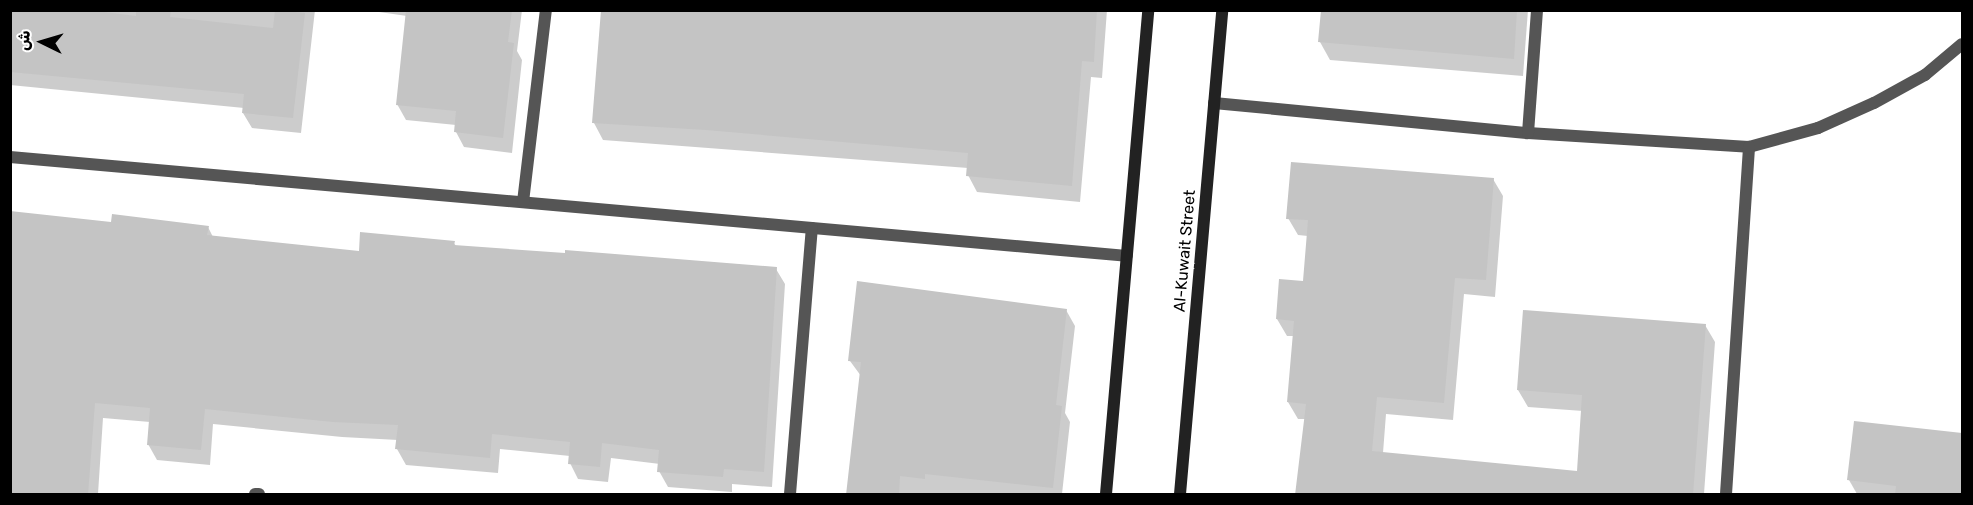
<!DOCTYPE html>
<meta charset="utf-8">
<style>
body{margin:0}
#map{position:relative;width:1973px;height:505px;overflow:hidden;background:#fff;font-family:Rubik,"Noto Naskh Arabic",sans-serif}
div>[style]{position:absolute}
.shadow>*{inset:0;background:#0003}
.building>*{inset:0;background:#c4c4c4}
.street>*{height:12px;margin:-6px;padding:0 6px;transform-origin:6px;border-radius:6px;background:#555}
.secondary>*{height:12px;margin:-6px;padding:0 6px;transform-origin:6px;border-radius:6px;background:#222}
span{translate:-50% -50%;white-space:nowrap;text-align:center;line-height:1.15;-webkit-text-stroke:5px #fff;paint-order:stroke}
.street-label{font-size:16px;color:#000}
.frame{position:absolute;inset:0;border:12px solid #000;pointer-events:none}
.north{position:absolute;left:12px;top:12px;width:60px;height:60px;-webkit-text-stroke:4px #fff;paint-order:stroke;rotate:275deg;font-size:16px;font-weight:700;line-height:24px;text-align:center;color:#000}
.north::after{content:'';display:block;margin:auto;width:21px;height:27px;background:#000;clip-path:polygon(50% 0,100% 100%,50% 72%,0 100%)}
</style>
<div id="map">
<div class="shadow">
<div style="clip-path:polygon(10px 10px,315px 10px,301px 133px,252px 128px,243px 113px,244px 108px,10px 85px)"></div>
<div style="clip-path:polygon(365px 10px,522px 10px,517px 51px,522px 60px,512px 153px,464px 147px,456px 132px,456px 125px,406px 120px,397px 104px,407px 16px)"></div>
<div style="clip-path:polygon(602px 10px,1107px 10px,1102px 78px,1091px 77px,1080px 202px,977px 192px,968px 175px,968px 168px,603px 140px,594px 123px)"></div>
<div style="clip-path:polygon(1322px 10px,1528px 10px,1523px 76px,1330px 60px,1320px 42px)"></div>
<div style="clip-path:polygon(1493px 179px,1503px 196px,1495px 297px,1464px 294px,1453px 420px,1386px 414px,1383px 453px,1579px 472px,1583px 411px,1528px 407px,1518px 390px,1705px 325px,1715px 342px,1704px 494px,1297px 494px,1305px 419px,1298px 419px,1288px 402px,1294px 336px,1287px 336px,1277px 319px,1304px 283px,1308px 236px,1298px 235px,1288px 218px)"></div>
<div style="clip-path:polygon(113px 224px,208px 227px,213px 237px,360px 252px,454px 243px,456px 246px,776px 269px,785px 284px,772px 487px,732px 484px,732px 492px,668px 487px,659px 471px,660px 464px,611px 458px,608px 482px,578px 479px,570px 463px,570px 456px,500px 449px,498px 473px,406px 465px,397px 449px,398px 440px,342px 437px,213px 424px,210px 465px,157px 460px,148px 444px,150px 422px,103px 418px,98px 494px,10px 494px)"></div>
<div style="clip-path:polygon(1066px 310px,1075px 326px,1065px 413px,1070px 422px,1062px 494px,848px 494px,861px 376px,850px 361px)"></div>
<div style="clip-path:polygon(1855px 423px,1962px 435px,1962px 494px,1857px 494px,1849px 480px)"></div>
</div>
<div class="building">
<div style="clip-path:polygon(10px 10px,89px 10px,136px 16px,136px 10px,171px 10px,170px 17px,273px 28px,275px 10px,305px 13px,293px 118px,242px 113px,244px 94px,10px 72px)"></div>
<div style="clip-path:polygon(406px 10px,512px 10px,508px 42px,514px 43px,503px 138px,454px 132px,456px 111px,396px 105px)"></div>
<div style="clip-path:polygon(601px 10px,1097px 10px,1094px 62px,1082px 61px,1072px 186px,966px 176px,968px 153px,706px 130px,592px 123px)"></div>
<div style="clip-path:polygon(1321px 10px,1517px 10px,1514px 59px,1318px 42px)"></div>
<div style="clip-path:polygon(1291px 162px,1494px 178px,1486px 280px,1455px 278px,1444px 403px,1377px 397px,1372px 451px,1577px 471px,1582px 395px,1517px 390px,1523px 310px,1706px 324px,1693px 495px,1295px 495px,1306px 404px,1287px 402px,1294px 321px,1276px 319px,1279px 279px,1303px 281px,1308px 220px,1286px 219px)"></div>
<div style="clip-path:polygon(10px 211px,111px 222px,112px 214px,209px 226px,207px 235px,359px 251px,360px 232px,455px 241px,454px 245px,565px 253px,565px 250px,777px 267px,764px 472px,724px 469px,723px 477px,657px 472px,659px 450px,602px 443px,600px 467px,568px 464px,570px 442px,492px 434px,490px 458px,395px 449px,398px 425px,333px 422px,205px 409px,201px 450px,147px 445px,150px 408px,95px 403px,88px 495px,10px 495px)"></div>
<div style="clip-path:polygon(857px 281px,1067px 309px,1056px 405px,1062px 406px,1053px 488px,925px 474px,925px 479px,900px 476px,899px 495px,846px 495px,861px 362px,848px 361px)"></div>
<div style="clip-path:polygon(1854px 421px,1962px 433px,1962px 495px,1895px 495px,1896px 486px,1847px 480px)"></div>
</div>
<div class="street">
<div style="left:1214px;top:103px;width:315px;rotate:5.5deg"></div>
<div style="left:1528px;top:133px;width:221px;rotate:3.6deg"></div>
<div style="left:1749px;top:147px;width:72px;rotate:-15.4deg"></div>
<div style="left:1818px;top:128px;width:61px;rotate:-24.1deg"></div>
<div style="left:1874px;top:103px;width:58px;rotate:-28.8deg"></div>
<div style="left:1925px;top:75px;width:48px;rotate:-40deg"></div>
<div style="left:1528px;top:133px;width:123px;rotate:-85.8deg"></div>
<div style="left:10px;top:157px;width:1121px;rotate:5.06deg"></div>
<div style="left:523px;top:202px;width:193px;rotate:-83.2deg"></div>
<div style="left:255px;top:494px;width:4px"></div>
<div style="left:790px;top:494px;width:267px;rotate:-85.3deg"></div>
<div style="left:1726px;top:494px;width:348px;rotate:-86.2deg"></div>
</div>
<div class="secondary">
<div style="left:1106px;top:494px;width:486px;rotate:-85deg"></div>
<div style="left:1180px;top:494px;width:486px;rotate:-85deg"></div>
</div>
<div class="street-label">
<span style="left:1185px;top:251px;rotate:-85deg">Al-Kuwait Street</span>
</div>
<div class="frame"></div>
<div class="north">ش</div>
</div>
